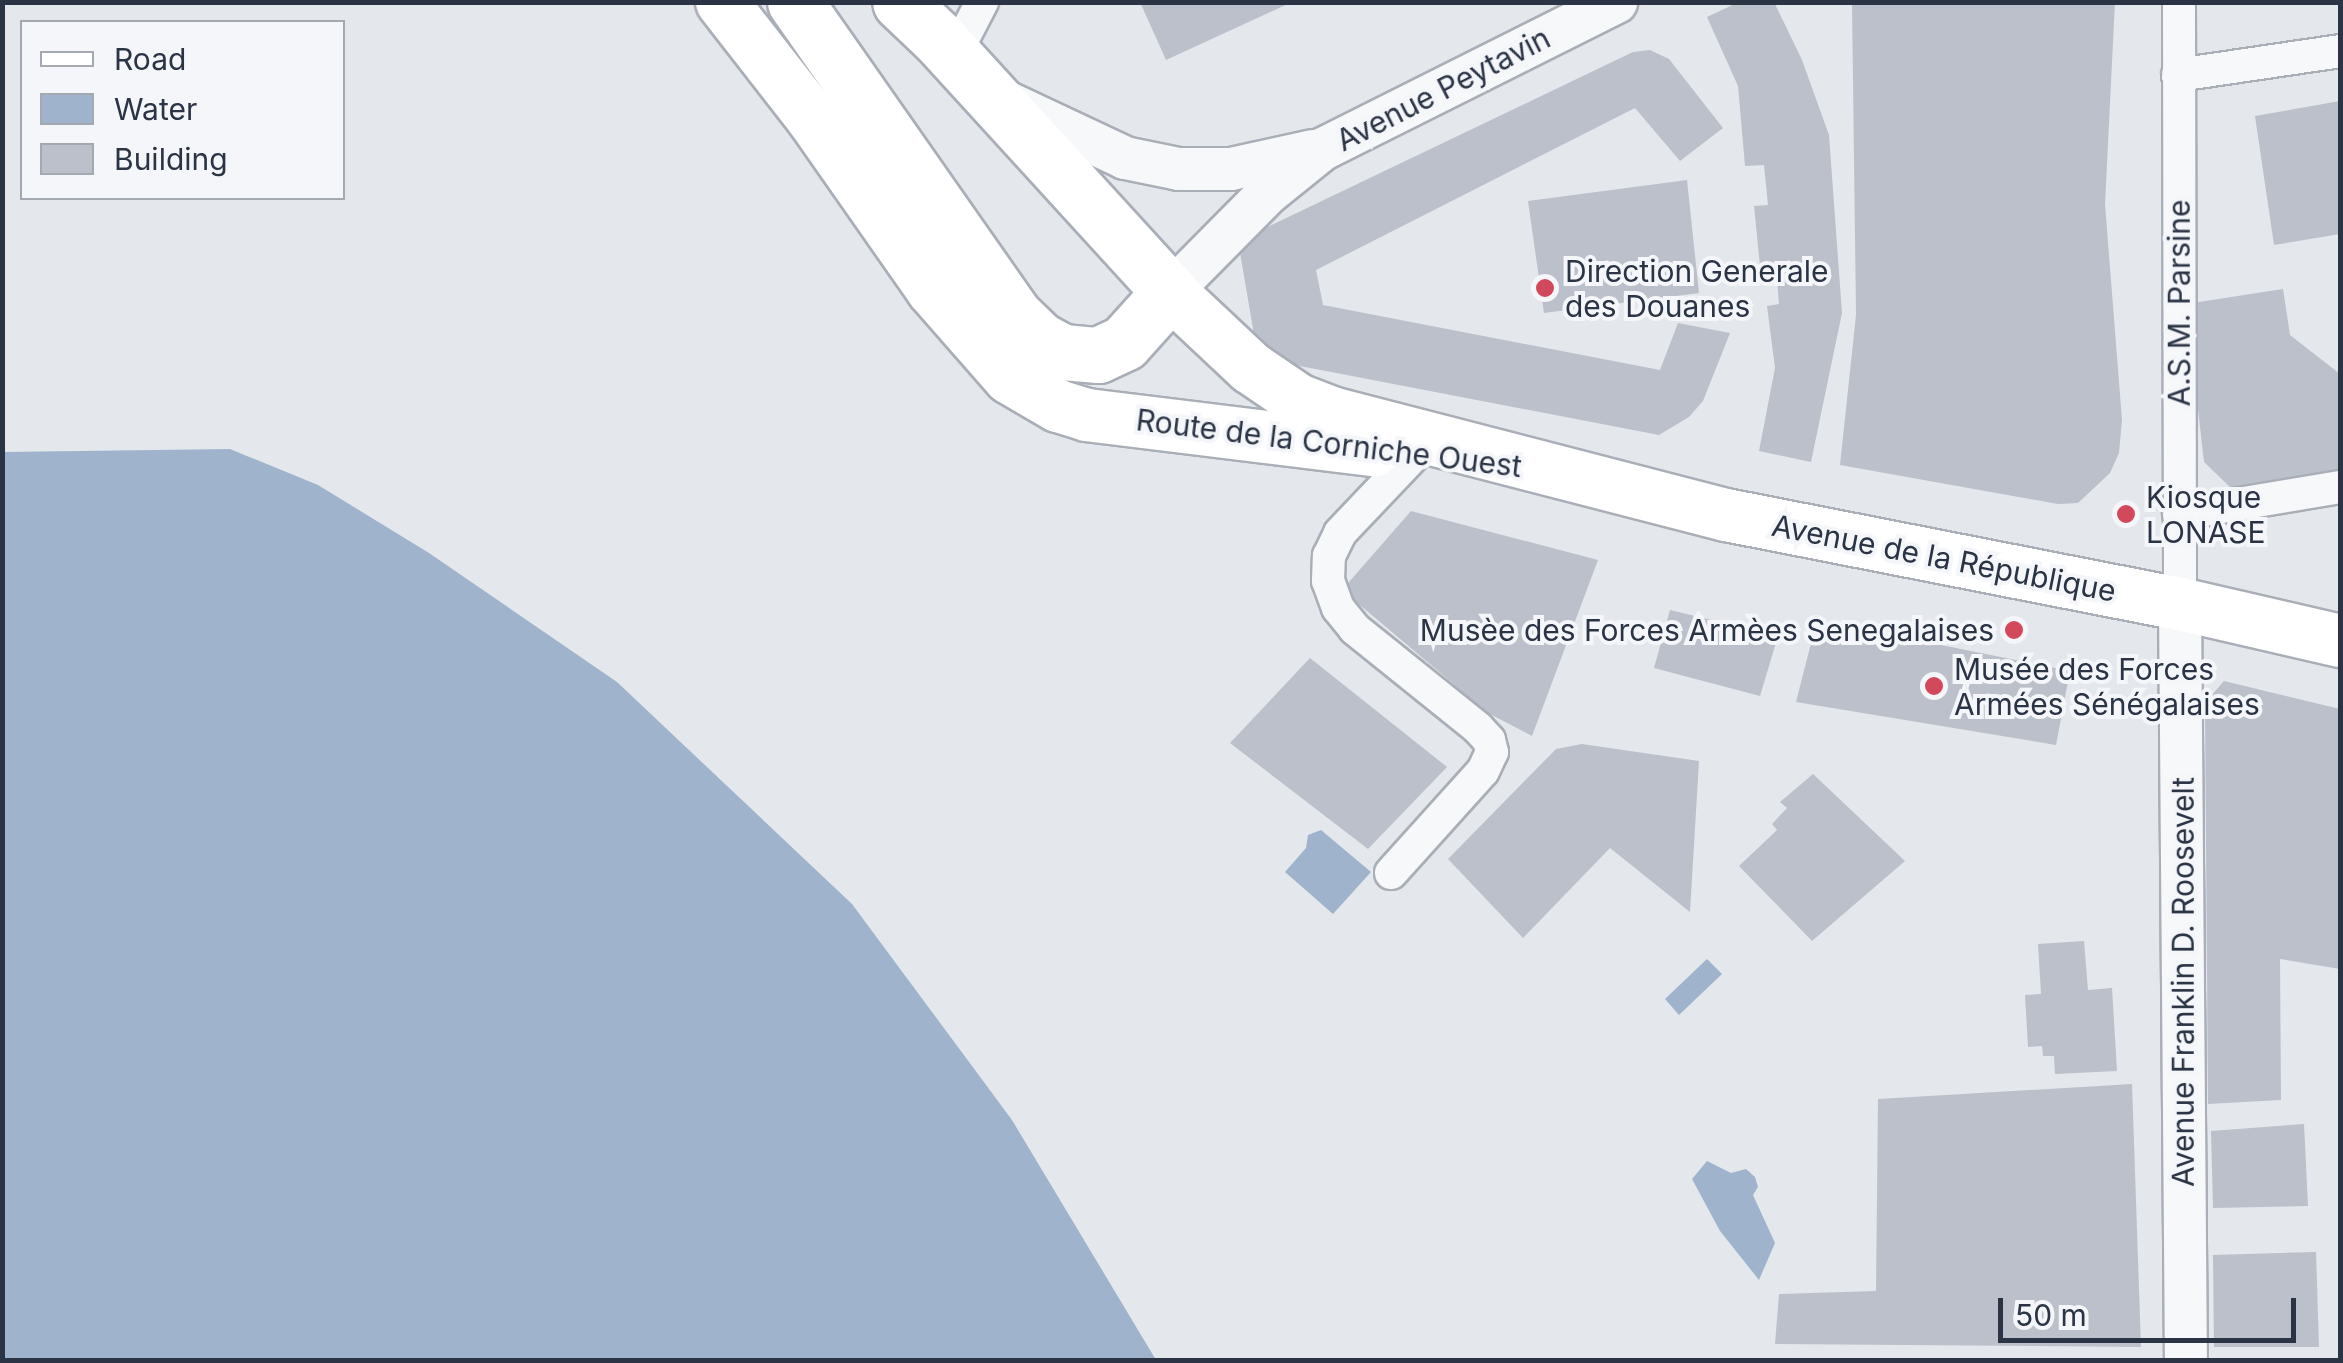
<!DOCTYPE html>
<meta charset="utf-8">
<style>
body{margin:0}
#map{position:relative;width:2343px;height:1363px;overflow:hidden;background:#e4e7ec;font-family:Inter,sans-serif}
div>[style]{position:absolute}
.water>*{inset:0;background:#9fb4cc}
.building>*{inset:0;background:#bbc0ca}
.roads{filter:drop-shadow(2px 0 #a9aeb7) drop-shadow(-2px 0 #a9aeb7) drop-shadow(0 2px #a9aeb7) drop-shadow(0 -2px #a9aeb7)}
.minor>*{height:32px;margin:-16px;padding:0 16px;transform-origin:16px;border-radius:16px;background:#f7f8fa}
.tertiary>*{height:42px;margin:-21px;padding:0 21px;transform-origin:21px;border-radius:21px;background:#f7f8fa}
.primary>*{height:52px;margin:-26px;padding:0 26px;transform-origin:26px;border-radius:26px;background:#fff}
.trunk>*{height:55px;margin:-27.5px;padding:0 27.5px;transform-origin:27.5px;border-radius:27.5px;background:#fff}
.dots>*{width:28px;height:28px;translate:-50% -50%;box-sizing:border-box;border:5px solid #f4f6f9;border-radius:50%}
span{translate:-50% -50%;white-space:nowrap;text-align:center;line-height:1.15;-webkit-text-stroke:8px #f4f6f9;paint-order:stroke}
.street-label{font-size:30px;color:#2b3445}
.poi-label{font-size:30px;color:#2b3445}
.left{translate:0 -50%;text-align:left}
.right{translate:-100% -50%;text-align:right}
.frame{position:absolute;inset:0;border:5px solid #2b3445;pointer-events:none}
.legend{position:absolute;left:20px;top:20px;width:325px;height:180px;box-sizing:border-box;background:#f4f6f9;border:2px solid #a4a8b1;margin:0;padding:12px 18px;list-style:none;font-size:30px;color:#2b3445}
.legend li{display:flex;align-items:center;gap:20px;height:50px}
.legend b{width:50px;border:2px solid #a4a8b1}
.scale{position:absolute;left:1998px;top:1298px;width:298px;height:45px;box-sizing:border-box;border:5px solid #2b3445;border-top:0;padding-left:12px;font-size:30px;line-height:35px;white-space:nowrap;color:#2b3445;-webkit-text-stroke:8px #f4f6f9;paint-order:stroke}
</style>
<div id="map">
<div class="water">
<div style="clip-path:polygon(230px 449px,318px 485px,429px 553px,617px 682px,852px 904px,1012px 1120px,1156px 1360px,3px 1360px,3px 452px)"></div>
<div style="clip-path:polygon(1321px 830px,1371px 872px,1333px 914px,1285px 872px,1306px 848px,1308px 835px)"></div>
<div style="clip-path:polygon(1707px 959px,1722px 974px,1679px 1015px,1665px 999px)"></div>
<div style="clip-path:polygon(1707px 1161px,1731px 1173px,1746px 1169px,1755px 1177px,1758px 1187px,1753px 1195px,1775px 1243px,1759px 1280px,1720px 1231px,1692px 1179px)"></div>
</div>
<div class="building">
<div style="clip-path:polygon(1140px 2px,1292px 2px,1166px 60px)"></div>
<div style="clip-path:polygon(1739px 2px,1774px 2px,1802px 60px,1829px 135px,1842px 313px,1811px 462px,1759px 451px,1775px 368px,1767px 306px,1779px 304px,1776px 265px,1760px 266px,1754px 206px,1768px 205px,1764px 165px,1745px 166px,1738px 86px,1707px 17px)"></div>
<div style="clip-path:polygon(1852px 2px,2115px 2px,2105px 204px,2122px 420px,2119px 453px,2110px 473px,2078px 503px,2058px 504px,1840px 465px,1856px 315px)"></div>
<div style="clip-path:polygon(1650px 50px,1669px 59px,1723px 128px,1680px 161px,1635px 108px,1316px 270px,1323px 305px,1660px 370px,1678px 323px,1730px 333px,1703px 401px,1689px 417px,1659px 435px,1258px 358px,1238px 241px,1633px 52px)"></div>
<div style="clip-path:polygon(2340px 101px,2340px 234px,2274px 245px,2255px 116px)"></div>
<div style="clip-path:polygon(1687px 180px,1699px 293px,1544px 313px,1528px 201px)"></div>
<div style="clip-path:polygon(2283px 289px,2290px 335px,2340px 374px,2340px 471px,2232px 489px,2204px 462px,2186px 304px)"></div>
<div style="clip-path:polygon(1411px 511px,1598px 560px,1532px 736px,1488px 713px,1342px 590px)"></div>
<div style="clip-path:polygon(1670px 610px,1778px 636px,1760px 696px,1654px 668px)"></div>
<div style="clip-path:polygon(1817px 620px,2070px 671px,2056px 745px,1796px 702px)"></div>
<div style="clip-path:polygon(1310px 658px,1447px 767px,1368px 849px,1230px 743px)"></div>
<div style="clip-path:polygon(2224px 681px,2340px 709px,2340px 969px,2280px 959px,2281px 1100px,2208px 1104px,2205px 703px)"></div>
<div style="clip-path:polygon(1582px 744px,1699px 761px,1690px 912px,1610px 848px,1523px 938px,1448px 859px,1556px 749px)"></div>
<div style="clip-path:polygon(1813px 774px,1905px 861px,1812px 941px,1739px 866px,1777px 830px,1772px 824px,1787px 808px,1780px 802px)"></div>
<div style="clip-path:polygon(2084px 941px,2088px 990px,2112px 988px,2117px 1071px,2055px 1074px,2054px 1056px,2043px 1056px,2042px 1046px,2028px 1047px,2025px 995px,2041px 994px,2038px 944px)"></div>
<div style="clip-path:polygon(2132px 1084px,2141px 1347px,1775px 1344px,1779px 1294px,1876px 1291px,1878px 1099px)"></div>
<div style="clip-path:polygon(2304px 1124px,2308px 1206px,2213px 1208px,2211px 1131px)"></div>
<div style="clip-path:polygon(2316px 1252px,2319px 1347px,2214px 1347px,2213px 1255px)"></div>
</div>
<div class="roads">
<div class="minor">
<div style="left:2179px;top:2px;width:602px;rotate:89.9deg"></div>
<div style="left:954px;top:56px;width:61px;rotate:-62.6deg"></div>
<div style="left:2178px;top:75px;width:164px;rotate:-8.4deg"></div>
<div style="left:2179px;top:514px;width:163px;rotate:-9.5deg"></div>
<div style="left:1391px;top:873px;width:137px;rotate:-48deg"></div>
<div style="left:1483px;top:771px;width:21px;rotate:-65deg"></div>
<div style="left:1492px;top:752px;width:12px;rotate:-104deg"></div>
<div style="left:1489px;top:740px;width:16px;rotate:-133deg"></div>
<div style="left:1478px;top:728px;width:158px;rotate:-141.2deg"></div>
<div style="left:1355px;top:629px;width:27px;rotate:-129deg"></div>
<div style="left:1338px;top:608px;width:29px;rotate:-110deg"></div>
<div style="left:1328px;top:581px;width:25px;rotate:-88deg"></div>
<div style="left:1329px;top:556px;width:25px;rotate:-64deg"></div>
<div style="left:1340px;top:533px;width:108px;rotate:-46.5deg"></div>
</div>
<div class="tertiary">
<div style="left:1004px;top:101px;width:134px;rotate:25.2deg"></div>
<div style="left:1125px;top:158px;width:55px;rotate:11.5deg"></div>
<div style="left:1179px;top:169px;width:52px"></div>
<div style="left:1231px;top:169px;width:84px;rotate:-12.4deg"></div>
<div style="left:1170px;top:292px;width:139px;rotate:-45.3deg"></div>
<div style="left:1268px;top:193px;width:70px;rotate:-38.7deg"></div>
<div style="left:1323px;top:149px;width:328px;rotate:-26.6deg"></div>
<div style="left:2180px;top:604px;width:756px;rotate:89.55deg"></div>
</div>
<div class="primary">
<div style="left:722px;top:2px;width:148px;rotate:52.1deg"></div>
<div style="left:813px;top:119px;width:208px;rotate:55deg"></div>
<div style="left:932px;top:289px;width:118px;rotate:48.8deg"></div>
<div style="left:1010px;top:378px;width:56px;rotate:30.3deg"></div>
<div style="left:1058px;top:406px;width:30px;rotate:17deg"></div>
<div style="left:1087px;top:415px;width:289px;rotate:7deg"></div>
<div style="left:1170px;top:292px;width:111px;rotate:43.2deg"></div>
<div style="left:1251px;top:368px;width:57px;rotate:34.2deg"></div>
<div style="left:1298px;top:400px;width:40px;rotate:21deg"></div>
<div style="left:1335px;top:414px;width:404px;rotate:14.5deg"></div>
<div style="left:1726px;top:515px;width:463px;rotate:11.1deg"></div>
<div style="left:2180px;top:604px;width:164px;rotate:13deg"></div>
</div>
<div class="trunk">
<div style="left:795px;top:2px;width:383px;rotate:55deg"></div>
<div style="left:1015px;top:316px;width:35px;rotate:44deg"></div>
<div style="left:1040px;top:340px;width:26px;rotate:28deg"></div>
<div style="left:1063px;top:352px;width:35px;rotate:5deg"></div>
<div style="left:1098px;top:355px;width:29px;rotate:-25deg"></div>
<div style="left:1124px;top:343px;width:69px;rotate:-48deg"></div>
<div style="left:1170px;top:292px;width:344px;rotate:-132.4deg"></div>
<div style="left:938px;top:38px;width:52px;rotate:-136.5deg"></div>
</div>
</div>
<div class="dots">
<div style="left:1545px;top:288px;background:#d1495b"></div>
<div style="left:2126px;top:514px;background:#d1495b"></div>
<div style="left:2014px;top:630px;background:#d1495b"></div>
<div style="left:1934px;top:686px;background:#d1495b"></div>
</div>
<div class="street-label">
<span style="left:1443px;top:89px;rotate:-27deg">Avenue Peytavin</span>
<span style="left:2179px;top:303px;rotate:-90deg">A.S.M. Parsine</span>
<span style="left:1329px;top:443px;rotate:7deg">Route de la Corniche Ouest</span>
<span style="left:1944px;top:558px;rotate:11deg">Avenue de la République</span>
<span style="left:2183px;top:982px;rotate:-90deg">Avenue Franklin D. Roosevelt</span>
</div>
<div class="poi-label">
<span class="left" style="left:1565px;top:288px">Direction Generale<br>des Douanes</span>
<span class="left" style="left:2146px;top:514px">Kiosque<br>LONASE</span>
<span class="right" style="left:1994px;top:630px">Musèe des Forces Armèes Senegalaises</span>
<span class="left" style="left:1954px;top:686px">Musée des Forces<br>Armées Sénégalaises</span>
</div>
<div class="frame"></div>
<ul class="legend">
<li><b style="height:12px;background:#fff"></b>Road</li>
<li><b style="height:28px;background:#9fb4cc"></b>Water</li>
<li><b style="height:28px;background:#bbc0ca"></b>Building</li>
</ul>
<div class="scale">50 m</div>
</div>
